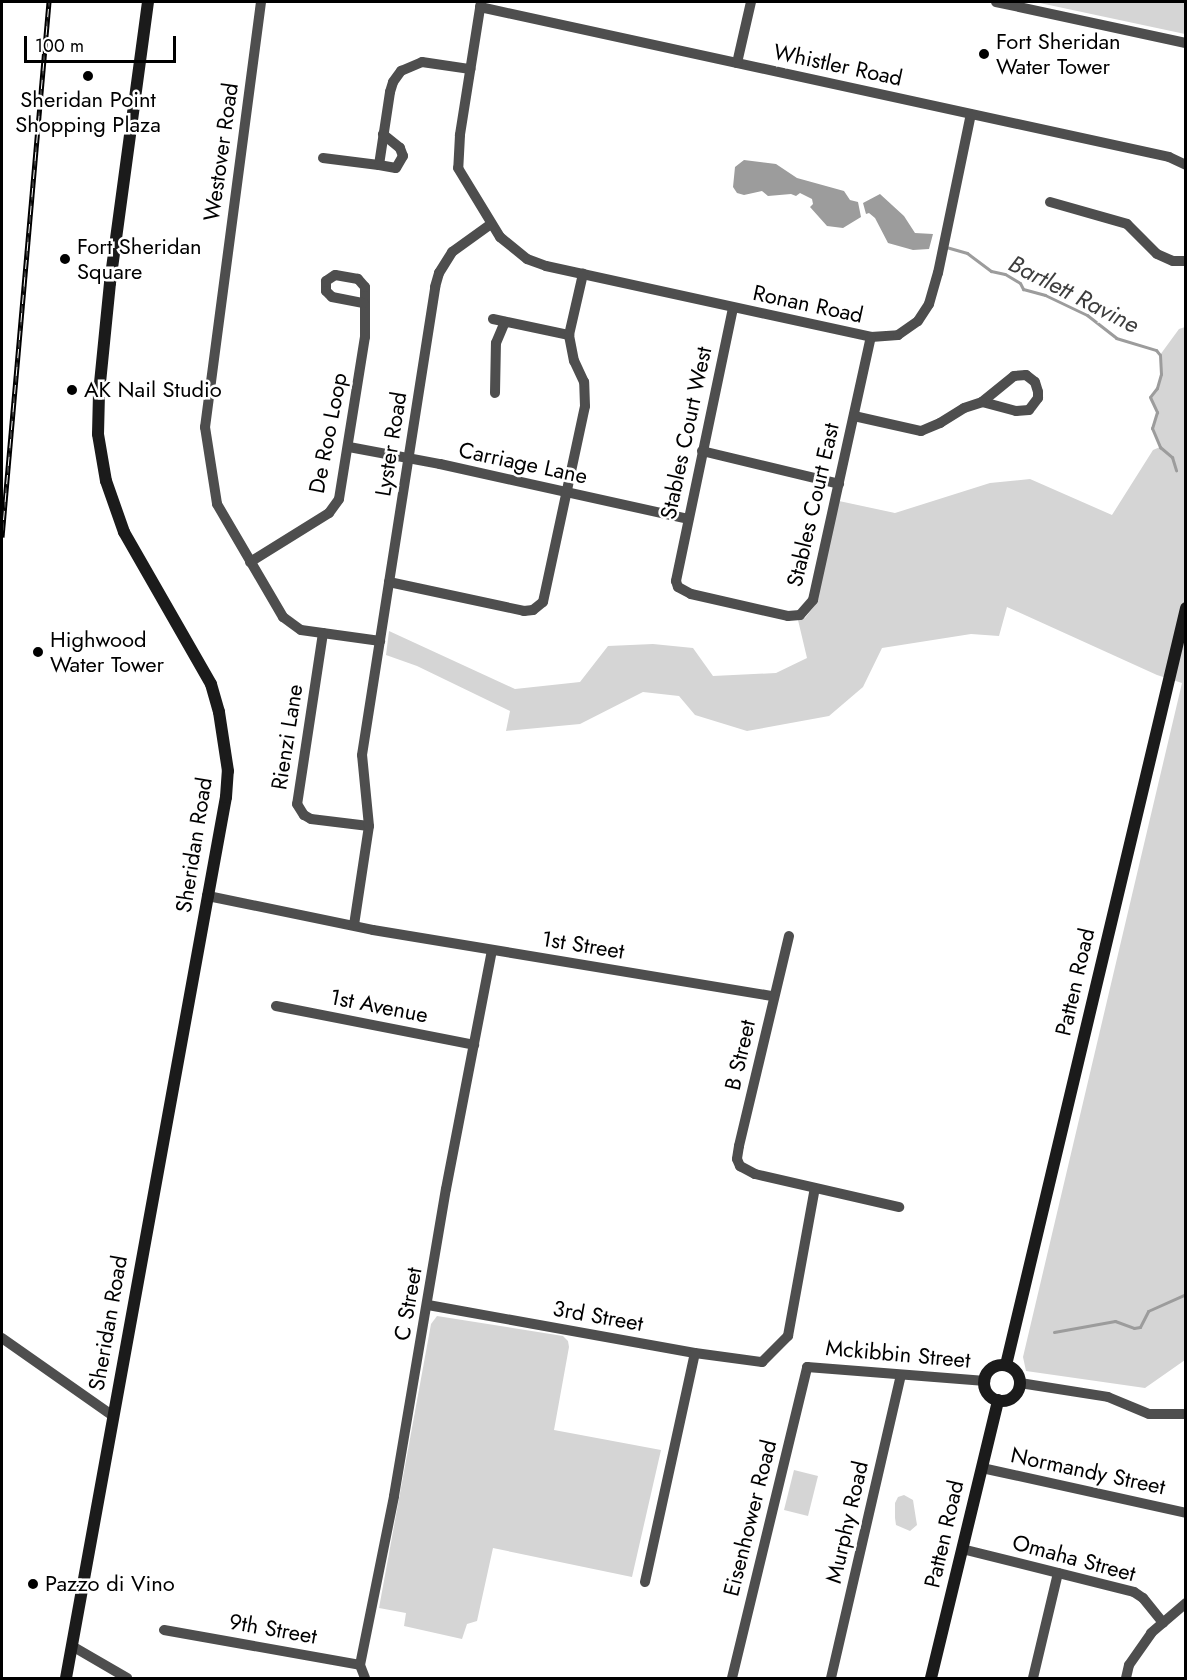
<!DOCTYPE html>
<style>
body{margin:0}
#map{position:relative;width:1187px;height:1680px;overflow:hidden;background:#fff;font-family:Jost,sans-serif}
div>[style]{position:absolute}
.green>*{inset:0;background:#d5d5d5}
.water>*{inset:0;background:#9c9c9c}
.stream>*{height:3px;margin:-1.5px;padding:0 1.5px;transform-origin:1.5px;border-radius:1.5px;background:#9c9c9c}
.street>*{height:10px;margin:-5px;padding:0 5px;transform-origin:5px;border-radius:5px;background:#4e4e4e}
.secondary>*{height:12px;margin:-6px;padding:0 6px;transform-origin:6px;border-radius:6px;background:#1b1b1b}
.secondary>.ring{margin:-6px;padding:0;box-sizing:content-box;background:none;border:12px solid #1b1b1b;border-radius:50%}
.rail>*{height:5px;margin-top:-2.5px;transform-origin:0;background:repeating-linear-gradient(90deg,#fff 0 9px,#000 0 18px);box-sizing:border-box;border-block:2px solid #000}
.dots>*{width:16px;height:16px;translate:-50% -50%;box-sizing:border-box;border:3px solid #fff;border-radius:50%}
span{translate:-50% -50%;white-space:nowrap;text-align:center;line-height:1.15;-webkit-text-stroke:5px #fff;paint-order:stroke}
.poi-label{font-size:22px;color:#000}
.left{translate:0 -50%;text-align:left}
.street-label{font-size:22px;color:#000}
.water-label{font-size:24px;color:#3d3d3d;font-style:italic}
.frame{position:absolute;inset:0;border:3px solid #000;pointer-events:none}
.scale{position:absolute;left:24px;top:36px;width:152px;height:27px;box-sizing:border-box;border:3px solid #000;border-top:0;padding-left:8px;font-size:18px;line-height:21px;white-space:nowrap;color:#000;-webkit-text-stroke:4px #fff;paint-order:stroke}
</style>
<div id="map">
<div class="green">
<div style="clip-path:polygon(1035px 2px,1185px 2px,1185px 34px)"></div>
<div style="clip-path:polygon(1185px 327px,1185px 1360px,1145px 1388px,1026px 1371px,1023px 1357px,1182px 683px,1157px 675px,1007px 607px,999px 636px,971px 634px,882px 648px,863px 687px,829px 716px,747px 731px,695px 715px,679px 696px,643px 692px,580px 724px,506px 731px,510px 711px,417px 666px,386px 655px,389px 631px,515px 689px,580px 682px,608px 646px,653px 644px,693px 648px,713px 676px,776px 673px,807px 658px,798px 620px,805px 618px,816px 604px,839px 501px,895px 513px,990px 483px,1030px 479px,1112px 515px,1153px 450px,1160px 447px,1152px 428px,1157px 412px,1150px 397px,1157px 388px,1161px 374px,1160px 355px,1179px 329px)"></div>
<div style="clip-path:polygon(437px 1316px,563px 1336px,568px 1341px,569px 1347px,554px 1430px,661px 1450px,632px 1577px,493px 1548px,477px 1621px,467px 1624px,462px 1639px,404px 1626px,406px 1613px,379px 1608px,431px 1324px)"></div>
<div style="clip-path:polygon(794px 1470px,818px 1476px,808px 1516px,784px 1510px)"></div>
<div style="clip-path:polygon(904px 1495px,913px 1500px,916px 1519px,917px 1525px,910px 1531px,896px 1525px,895px 1518px,895px 1503px,898px 1497px)"></div>
</div>
<div class="water">
<div style="clip-path:polygon(744px 160px,776px 164px,797px 178px,844px 191px,850px 200px,858px 202px,861px 217px,843px 228px,827px 226px,810px 207px,813px 204px,812px 199px,800px 193px,796px 196px,791px 194px,768px 196px,762px 191px,744px 195px,737px 193px,733px 187px,735px 167px)"></div>
<div style="clip-path:polygon(880px 194px,904px 216px,915px 233px,933px 234px,929px 249px,913px 250px,888px 243px,875px 218px,869px 213px,866px 214px,863px 203px)"></div>
</div>
<div class="stream">
<div style="left:946px;top:247px;width:22px;rotate:16deg"></div>
<div style="left:967px;top:253px;width:30px;rotate:37deg"></div>
<div style="left:991px;top:271px;width:14px;rotate:12deg"></div>
<div style="left:1005px;top:274px;width:17px;rotate:31deg"></div>
<div style="left:1020px;top:283px;width:7px;rotate:63deg"></div>
<div style="left:1023px;top:289px;width:23px;rotate:15deg"></div>
<div style="left:1045px;top:295px;width:47px;rotate:25.5deg"></div>
<div style="left:1087px;top:315px;width:37px;rotate:38deg"></div>
<div style="left:1116px;top:338px;width:42px;rotate:16.7deg"></div>
<div style="left:1156px;top:350px;width:6px;rotate:51deg"></div>
<div style="left:1160px;top:355px;width:19px;rotate:87deg"></div>
<div style="left:1161px;top:374px;width:15px;rotate:106deg"></div>
<div style="left:1157px;top:388px;width:11px;rotate:128deg"></div>
<div style="left:1150px;top:397px;width:17px;rotate:65deg"></div>
<div style="left:1157px;top:412px;width:17px;rotate:107deg"></div>
<div style="left:1152px;top:428px;width:21px;rotate:67deg"></div>
<div style="left:1160px;top:447px;width:16px;rotate:40deg"></div>
<div style="left:1172px;top:457px;width:14px;rotate:73deg"></div>
<div style="left:1054px;top:1332px;width:62px;rotate:-10.2deg"></div>
<div style="left:1115px;top:1321px;width:20px;rotate:20deg"></div>
<div style="left:1134px;top:1328px;width:6px;rotate:-9deg"></div>
<div style="left:1140px;top:1327px;width:18px;rotate:-63deg"></div>
<div style="left:1148px;top:1311px;width:42px;rotate:-24.1deg"></div>
</div>
<div class="street">
<div style="left:261px;top:2px;width:429px;rotate:97.5deg"></div>
<div style="left:205px;top:427px;width:78px;rotate:81.1deg"></div>
<div style="left:217px;top:504px;width:131px;rotate:59.7deg"></div>
<div style="left:283px;top:617px;width:22px;rotate:36deg"></div>
<div style="left:301px;top:630px;width:80px;rotate:7.9deg"></div>
<div style="left:481px;top:2px;width:135px;rotate:99deg"></div>
<div style="left:460px;top:135px;width:33px;rotate:93deg"></div>
<div style="left:458px;top:168px;width:81px;rotate:58.7deg"></div>
<div style="left:500px;top:237px;width:35px;rotate:39deg"></div>
<div style="left:527px;top:259px;width:20px;rotate:20deg"></div>
<div style="left:546px;top:266px;width:333px;rotate:12.3deg"></div>
<div style="left:871px;top:337px;width:27px;rotate:-4deg"></div>
<div style="left:898px;top:335px;width:24px;rotate:-35deg"></div>
<div style="left:918px;top:321px;width:20px;rotate:-57deg"></div>
<div style="left:929px;top:304px;width:32px;rotate:-74deg"></div>
<div style="left:938px;top:273px;width:162px;rotate:-78.3deg"></div>
<div style="left:996px;top:2px;width:194px;rotate:12.2deg"></div>
<div style="left:480px;top:7px;width:705px;rotate:12.28deg"></div>
<div style="left:1169px;top:157px;width:19px;rotate:25deg"></div>
<div style="left:737px;top:63px;width:63px;rotate:-77.1deg"></div>
<div style="left:323px;top:158px;width:56px;rotate:7.1deg"></div>
<div style="left:379px;top:165px;width:74px;rotate:-81.4deg"></div>
<div style="left:390px;top:92px;width:10px;rotate:-73deg"></div>
<div style="left:393px;top:82px;width:14px;rotate:-54deg"></div>
<div style="left:401px;top:71px;width:23px;rotate:-23deg"></div>
<div style="left:422px;top:62px;width:49px;rotate:8.3deg"></div>
<div style="left:379px;top:165px;width:17px;rotate:10deg"></div>
<div style="left:396px;top:168px;width:14px;rotate:-60deg"></div>
<div style="left:403px;top:156px;width:9px;rotate:-111deg"></div>
<div style="left:400px;top:148px;width:22px;rotate:-141deg"></div>
<div style="left:1050px;top:202px;width:80px;rotate:15.9deg"></div>
<div style="left:1127px;top:224px;width:42px;rotate:45deg"></div>
<div style="left:1157px;top:254px;width:17px;rotate:24deg"></div>
<div style="left:1173px;top:261px;width:13px"></div>
<div style="left:733px;top:308px;width:279px;rotate:101.8deg"></div>
<div style="left:676px;top:581px;width:6px;rotate:72deg"></div>
<div style="left:678px;top:587px;width:15px;rotate:28deg"></div>
<div style="left:691px;top:594px;width:99px;rotate:12.8deg"></div>
<div style="left:788px;top:616px;width:12px;rotate:-5deg"></div>
<div style="left:800px;top:615px;width:20px;rotate:-49deg"></div>
<div style="left:813px;top:600px;width:269px;rotate:-77.6deg"></div>
<div style="left:493px;top:319px;width:78px;rotate:11.9deg"></div>
<div style="left:1026px;top:375px;width:11px;rotate:38deg"></div>
<div style="left:1035px;top:382px;width:10px;rotate:73deg"></div>
<div style="left:1038px;top:392px;width:6px;rotate:90deg"></div>
<div style="left:1038px;top:398px;width:15px;rotate:127deg"></div>
<div style="left:1029px;top:410px;width:13px;rotate:176deg"></div>
<div style="left:1016px;top:411px;width:35px;rotate:-165deg"></div>
<div style="left:982px;top:402px;width:41px;rotate:-39.1deg"></div>
<div style="left:1014px;top:376px;width:12px;rotate:-5deg"></div>
<div style="left:495px;top:393px;width:50px;rotate:-88.9deg"></div>
<div style="left:496px;top:343px;width:23px;rotate:-67deg"></div>
<div style="left:854px;top:416px;width:69px;rotate:12.6deg"></div>
<div style="left:921px;top:431px;width:21px;rotate:-23deg"></div>
<div style="left:940px;top:423px;width:28px;rotate:-32deg"></div>
<div style="left:964px;top:408px;width:19px;rotate:-18deg"></div>
<div style="left:349px;top:447px;width:93px;rotate:10.6deg"></div>
<div style="left:440px;top:464px;width:254px;rotate:12.5deg"></div>
<div style="left:702px;top:451px;width:141px;rotate:13.5deg"></div>
<div style="left:250px;top:562px;width:93px;rotate:-31.8deg"></div>
<div style="left:329px;top:513px;width:17px;rotate:-54deg"></div>
<div style="left:339px;top:499px;width:164px;rotate:-80.9deg"></div>
<div style="left:365px;top:337px;width:50px;rotate:-90deg"></div>
<div style="left:365px;top:287px;width:11px;rotate:-131deg"></div>
<div style="left:358px;top:279px;width:23px;rotate:-170deg"></div>
<div style="left:335px;top:275px;width:11px;rotate:146deg"></div>
<div style="left:326px;top:281px;width:10px;rotate:90deg"></div>
<div style="left:326px;top:291px;width:8px;rotate:45deg"></div>
<div style="left:332px;top:297px;width:32px;rotate:11deg"></div>
<div style="left:389px;top:582px;width:138px;rotate:12.1deg"></div>
<div style="left:524px;top:611px;width:9px;rotate:-6deg"></div>
<div style="left:533px;top:610px;width:13px;rotate:-39deg"></div>
<div style="left:543px;top:602px;width:200px;rotate:-77.9deg"></div>
<div style="left:585px;top:406px;width:24px;rotate:-92deg"></div>
<div style="left:584px;top:382px;width:23px;rotate:-115deg"></div>
<div style="left:574px;top:361px;width:26px;rotate:-101deg"></div>
<div style="left:569px;top:335px;width:63px;rotate:-77.1deg"></div>
<div style="left:323px;top:633px;width:173px;rotate:98.6deg"></div>
<div style="left:297px;top:804px;width:13px;rotate:58deg"></div>
<div style="left:304px;top:815px;width:8px;rotate:30deg"></div>
<div style="left:311px;top:819px;width:58px;rotate:6.9deg"></div>
<div style="left:208px;top:896px;width:168px;rotate:11.6deg"></div>
<div style="left:373px;top:930px;width:405px;rotate:9.4deg"></div>
<div style="left:354px;top:925px;width:100px;rotate:-81.4deg"></div>
<div style="left:369px;top:826px;width:71px;rotate:-95.6deg"></div>
<div style="left:362px;top:755px;width:474px;rotate:-81.1deg"></div>
<div style="left:435px;top:287px;width:15px;rotate:-74deg"></div>
<div style="left:439px;top:273px;width:25px;rotate:-58deg"></div>
<div style="left:452px;top:252px;width:48px;rotate:-35.7deg"></div>
<div style="left:789px;top:936px;width:216px;rotate:103.4deg"></div>
<div style="left:739px;top:1146px;width:13px;rotate:99deg"></div>
<div style="left:737px;top:1159px;width:8px;rotate:67deg"></div>
<div style="left:740px;top:1166px;width:17px;rotate:28deg"></div>
<div style="left:755px;top:1174px;width:148px;rotate:12.9deg"></div>
<div style="left:276px;top:1006px;width:202px;rotate:11.1deg"></div>
<div style="left:428px;top:1305px;width:271px;rotate:10.2deg"></div>
<div style="left:695px;top:1353px;width:68px;rotate:7.7deg"></div>
<div style="left:762px;top:1362px;width:37px;rotate:-45deg"></div>
<div style="left:788px;top:1336px;width:150px;rotate:-79.7deg"></div>
<div style="left:2px;top:1338px;width:136px;rotate:35.1deg"></div>
<div style="left:1020px;top:1383px;width:89px;rotate:9deg"></div>
<div style="left:1108px;top:1397px;width:44px;rotate:22.5deg"></div>
<div style="left:1149px;top:1414px;width:37px"></div>
<div style="left:982px;top:1468px;width:209px;rotate:12.4deg"></div>
<div style="left:962px;top:1549px;width:177px;rotate:14deg"></div>
<div style="left:1134px;top:1592px;width:11px;rotate:34deg"></div>
<div style="left:1143px;top:1598px;width:32px;rotate:51deg"></div>
<div style="left:645px;top:1582px;width:234px;rotate:-77.7deg"></div>
<div style="left:164px;top:1630px;width:199px;rotate:10.1deg"></div>
<div style="left:360px;top:1665px;width:14px;rotate:69deg"></div>
<div style="left:72px;top:1646px;width:64px;rotate:30.2deg"></div>
<div style="left:360px;top:1665px;width:172px;rotate:-78.6deg"></div>
<div style="left:394px;top:1496px;width:311px;rotate:-80.4deg"></div>
<div style="left:446px;top:1189px;width:243px;rotate:-79.1deg"></div>
<div style="left:732px;top:1678px;width:320px;rotate:-76.4deg"></div>
<div style="left:807px;top:1367px;width:179px;rotate:4.5deg"></div>
<div style="left:831px;top:1678px;width:311px;rotate:-77deg"></div>
<div style="left:1033px;top:1678px;width:108px;rotate:-76.6deg"></div>
<div style="left:1126px;top:1678px;width:13px;rotate:-77deg"></div>
<div style="left:1129px;top:1665px;width:39px;rotate:-55deg"></div>
<div style="left:1151px;top:1633px;width:46px;rotate:-40.6deg"></div>
</div>
<div class="secondary">
<div style="left:1006px;top:1365px;width:778px;rotate:-76.62deg"></div>
<div class="ring" style="left:984px;top:1365px;width:24px;height:24px"></div>
<div style="left:66px;top:1678px;width:795px;rotate:-79.71deg"></div>
<div style="left:208px;top:896px;width:101px;rotate:-79.7deg"></div>
<div style="left:226px;top:797px;width:26px;rotate:-86deg"></div>
<div style="left:228px;top:771px;width:60px;rotate:-98.7deg"></div>
<div style="left:219px;top:712px;width:29px;rotate:-106deg"></div>
<div style="left:211px;top:684px;width:175px;rotate:-119.8deg"></div>
<div style="left:124px;top:532px;width:54px;rotate:-109.4deg"></div>
<div style="left:106px;top:481px;width:48px;rotate:-99.7deg"></div>
<div style="left:98px;top:434px;width:41px;rotate:-88.6deg"></div>
<div style="left:99px;top:393px;width:111px;rotate:-84.3deg"></div>
<div style="left:110px;top:283px;width:284px;rotate:-82.3deg"></div>
<div style="left:931px;top:1678px;width:286px;rotate:-76.4deg"></div>
</div>
<div class="rail">
<div style="left:2px;top:537px;width:537px;rotate:-84.98deg"></div>
</div>
<div class="dots">
<div style="left:984px;top:54px;background:#000"></div>
<div style="left:88px;top:76px;background:#000"></div>
<div style="left:65px;top:259px;background:#000"></div>
<div style="left:72px;top:390px;background:#000"></div>
<div style="left:38px;top:652px;background:#000"></div>
<div style="left:33px;top:1584px;background:#000"></div>
</div>
<div class="poi-label">
<span class="left" style="left:996px;top:54px">Fort Sheridan<br>Water Tower</span>
<span style="left:88px;top:112px">Sheridan Point<br>Shopping Plaza</span>
<span class="left" style="left:77px;top:259px">Fort Sheridan<br>Square</span>
<span class="left" style="left:84px;top:390px">AK Nail Studio</span>
<span class="left" style="left:50px;top:652px">Highwood<br>Water Tower</span>
<span class="left" style="left:45px;top:1584px">Pazzo di Vino</span>
</div>
<div class="street-label">
<span style="left:838px;top:65px;rotate:12deg">Whistler Road</span>
<span style="left:221px;top:152px;rotate:-82deg">Westover Road</span>
<span style="left:808px;top:304px;rotate:12deg">Ronan Road</span>
<span style="left:328px;top:433px;rotate:-79deg">De Roo Loop</span>
<span style="left:686px;top:433px;rotate:-78deg">Stables Court West</span>
<span style="left:391px;top:444px;rotate:-81deg">Lyster Road</span>
<span style="left:523px;top:463px;rotate:12deg">Carriage Lane</span>
<span style="left:813px;top:505px;rotate:-77deg">Stables Court East</span>
<span style="left:287px;top:737px;rotate:-81deg">Rienzi Lane</span>
<span style="left:194px;top:845px;rotate:-81deg">Sheridan Road</span>
<span style="left:583px;top:945px;rotate:9deg">1st Street</span>
<span style="left:1075px;top:982px;rotate:-77deg">Patten Road</span>
<span style="left:379px;top:1006px;rotate:11deg">1st Avenue</span>
<span style="left:740px;top:1055px;rotate:-77deg">B Street</span>
<span style="left:408px;top:1304px;rotate:-80deg">C Street</span>
<span style="left:598px;top:1316px;rotate:10deg">3rd Street</span>
<span style="left:108px;top:1323px;rotate:-80deg">Sheridan Road</span>
<span style="left:898px;top:1354px;rotate:5deg">Mckibbin Street</span>
<span style="left:1088px;top:1471px;rotate:12deg">Normandy Street</span>
<span style="left:750px;top:1518px;rotate:-76deg">Eisenhower Road</span>
<span style="left:847px;top:1522px;rotate:-77deg">Murphy Road</span>
<span style="left:944px;top:1534px;rotate:-77deg">Patten Road</span>
<span style="left:1074px;top:1558px;rotate:15deg">Omaha Street</span>
<span style="left:273px;top:1629px;rotate:10deg">9th Street</span>
</div>
<div class="water-label">
<span style="left:1074px;top:294px;rotate:27deg">Bartlett Ravine</span>
</div>
<div class="frame"></div>
<div class="scale">100 m</div>
</div>
